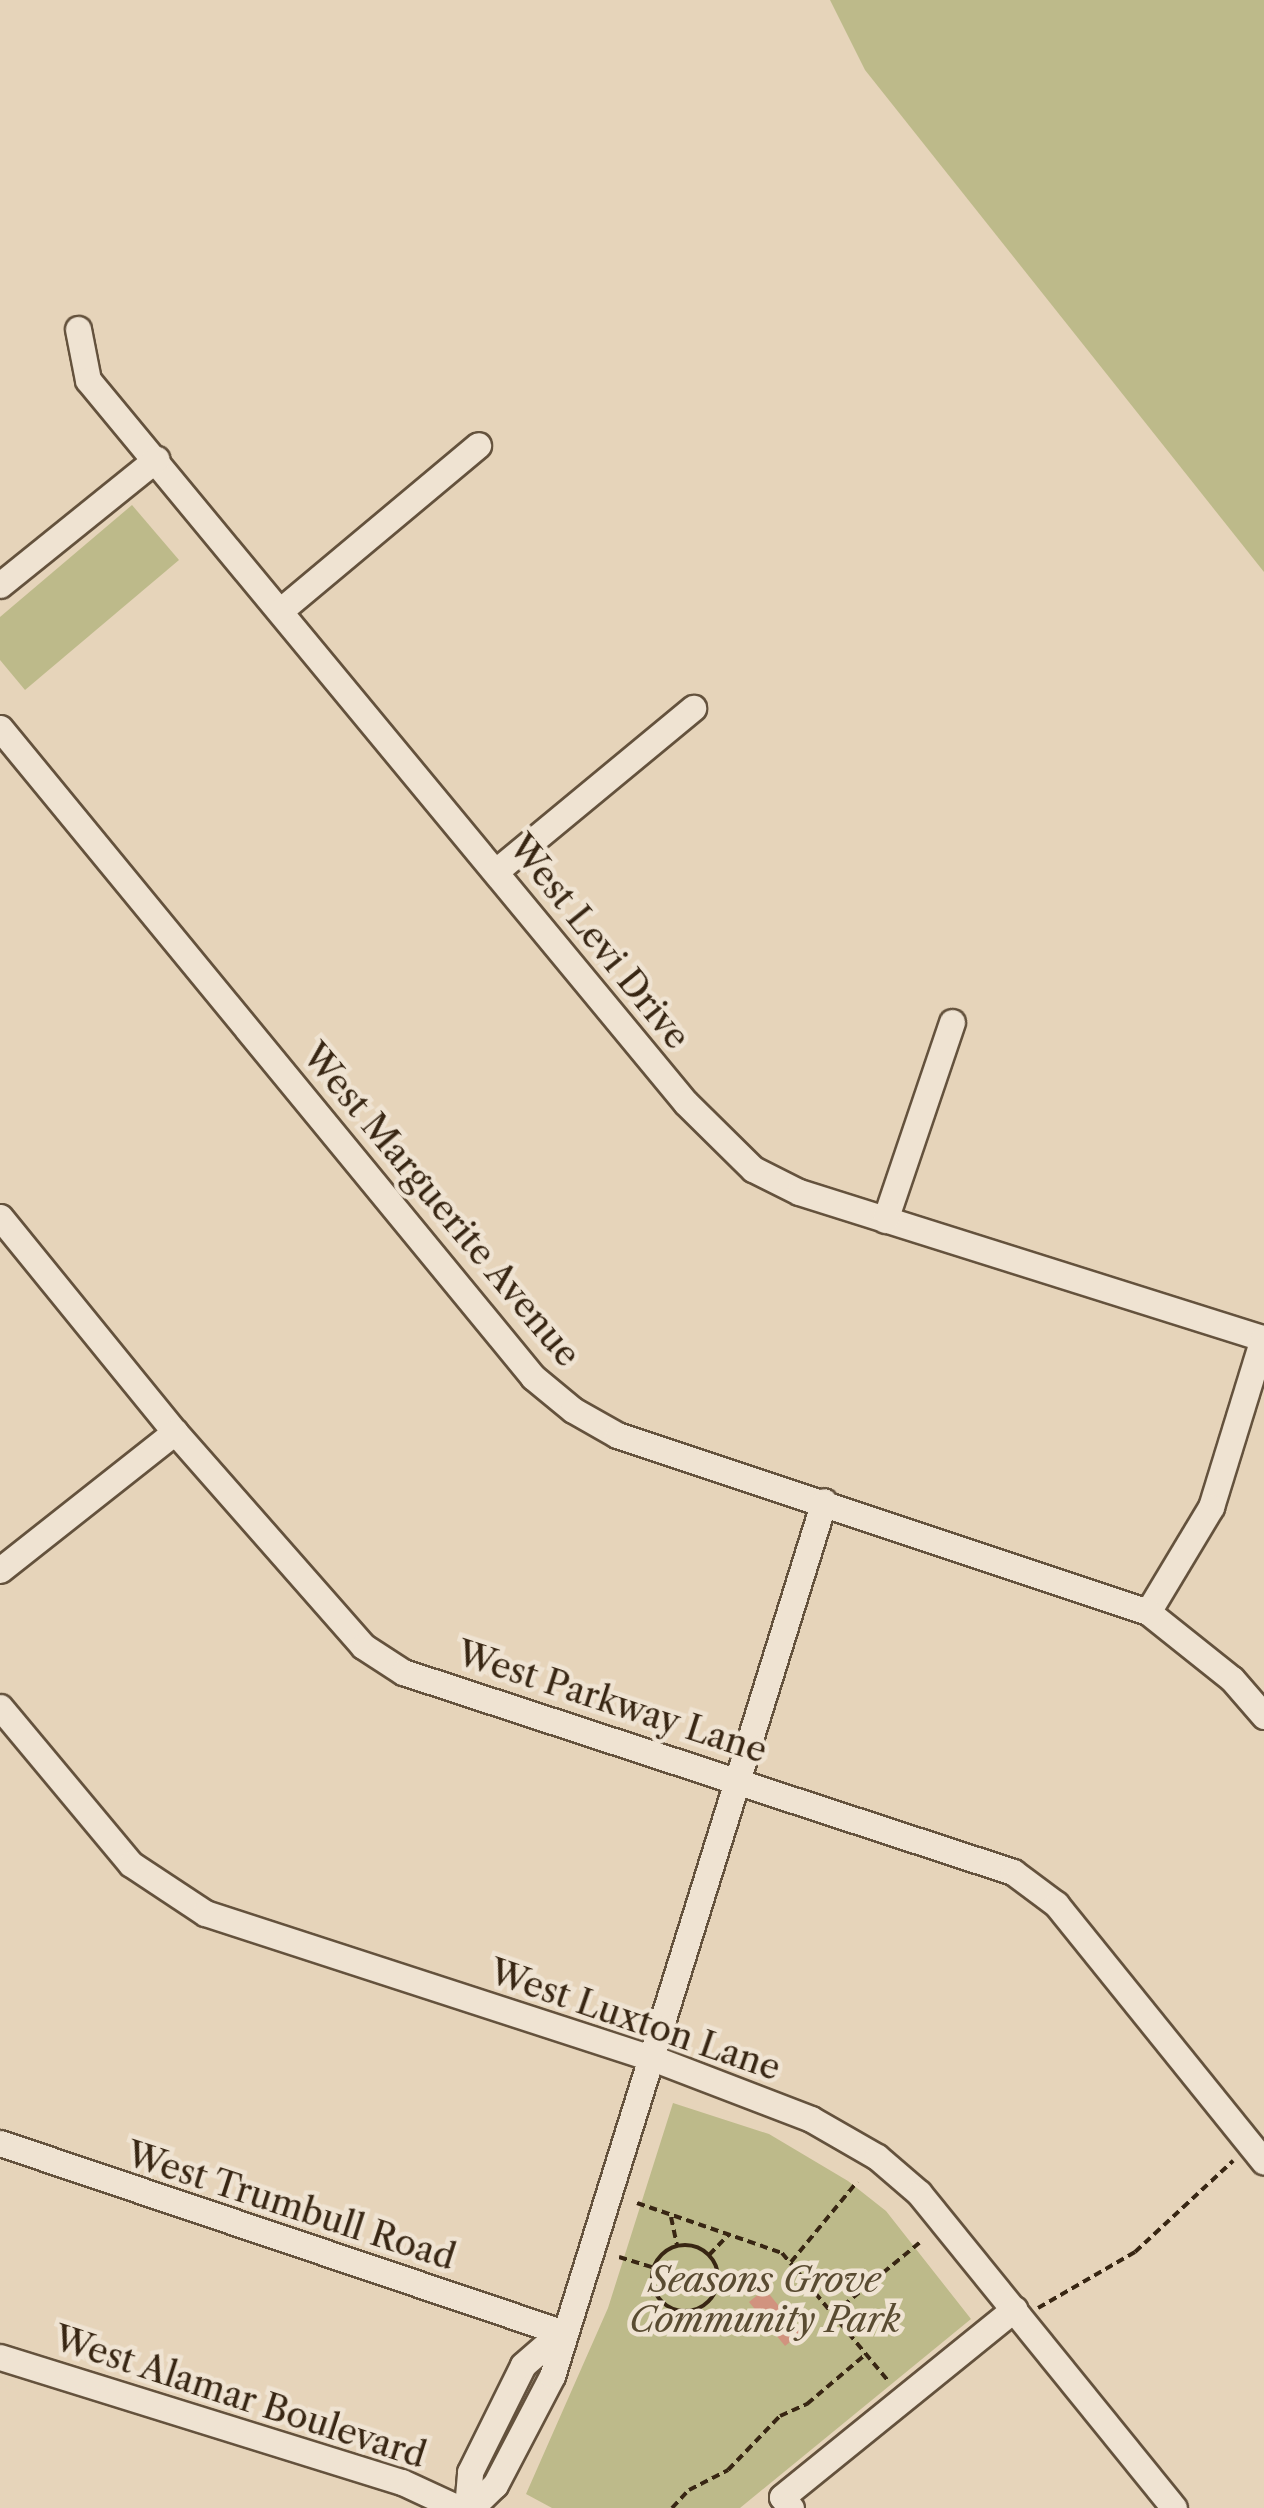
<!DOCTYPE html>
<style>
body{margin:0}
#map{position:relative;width:1264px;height:2508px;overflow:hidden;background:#e6d4ba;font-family:"Libre Caslon Text",serif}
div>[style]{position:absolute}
.green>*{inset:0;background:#bdba8a}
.building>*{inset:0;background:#d1937f}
.path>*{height:4px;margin-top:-2px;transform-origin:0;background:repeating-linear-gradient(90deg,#382613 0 8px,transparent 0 13px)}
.path>.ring{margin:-2px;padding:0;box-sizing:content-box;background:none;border:4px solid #382613;border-radius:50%}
.roads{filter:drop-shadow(2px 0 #64523d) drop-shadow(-2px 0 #64523d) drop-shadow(0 2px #64523d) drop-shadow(0 -2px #64523d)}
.minor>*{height:25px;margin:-12.5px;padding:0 12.5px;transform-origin:12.5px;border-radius:12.5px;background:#efe3d2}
span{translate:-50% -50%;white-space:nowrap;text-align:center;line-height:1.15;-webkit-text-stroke:9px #efe3d2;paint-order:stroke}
.street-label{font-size:35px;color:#382613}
.park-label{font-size:35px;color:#594b31;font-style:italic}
</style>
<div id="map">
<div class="green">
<div style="clip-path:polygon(830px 0,1264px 0,1264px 572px,865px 70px)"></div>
<div style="clip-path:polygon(132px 505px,179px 560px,25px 690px,0 660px,0 617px)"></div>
<div style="clip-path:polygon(673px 2103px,769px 2134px,848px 2181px,886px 2211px,971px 2319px,740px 2508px,552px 2508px,526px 2494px,608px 2308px)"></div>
</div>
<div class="building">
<div style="clip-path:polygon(765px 2289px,801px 2333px,785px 2346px,749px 2302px)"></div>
</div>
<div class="path">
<div style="left:637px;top:2203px;width:153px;rotate:19deg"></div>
<div style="left:782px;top:2253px;width:168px;rotate:50.3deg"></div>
<div style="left:671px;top:2217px;width:30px;rotate:78deg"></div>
<div class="ring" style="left:652px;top:2245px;width:62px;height:62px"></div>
<div style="left:709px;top:2255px;width:29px;rotate:-46deg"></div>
<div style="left:619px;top:2257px;width:37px;rotate:17deg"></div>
<div style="left:791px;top:2262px;width:104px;rotate:-50.5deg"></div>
<div style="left:1038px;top:2308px;width:112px;rotate:-30deg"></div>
<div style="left:1135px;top:2252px;width:134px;rotate:-42.9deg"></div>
<div style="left:833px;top:2314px;width:112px;rotate:-39.5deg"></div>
<div style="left:672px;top:2508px;width:25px;rotate:-47deg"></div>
<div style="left:689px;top:2490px;width:44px;rotate:-27.1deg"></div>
<div style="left:728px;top:2470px;width:75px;rotate:-46.1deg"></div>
<div style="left:780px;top:2416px;width:30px;rotate:-24deg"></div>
<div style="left:807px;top:2404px;width:77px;rotate:-40.3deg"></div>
</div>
<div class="roads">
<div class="minor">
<div style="left:78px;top:329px;width:52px;rotate:78.9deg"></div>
<div style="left:88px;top:380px;width:938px;rotate:50.41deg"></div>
<div style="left:686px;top:1103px;width:94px;rotate:44.6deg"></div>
<div style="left:753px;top:1169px;width:51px;rotate:26.6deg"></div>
<div style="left:799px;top:1192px;width:486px;rotate:17.5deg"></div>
<div style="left:1263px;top:1338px;width:177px;rotate:107.1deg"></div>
<div style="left:1211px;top:1507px;width:122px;rotate:121deg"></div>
<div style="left:0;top:585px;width:201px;rotate:-38.9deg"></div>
<div style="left:281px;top:610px;width:257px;rotate:-39.9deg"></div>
<div style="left:0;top:728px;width:840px;rotate:50.6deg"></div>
<div style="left:533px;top:1377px;width:52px;rotate:39.5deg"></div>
<div style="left:573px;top:1410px;width:51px;rotate:29.6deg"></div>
<div style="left:617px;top:1435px;width:560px;rotate:18.43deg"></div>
<div style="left:1148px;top:1612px;width:107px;rotate:38.6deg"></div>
<div style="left:1232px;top:1679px;width:49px;rotate:49.1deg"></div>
<div style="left:496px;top:871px;width:256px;rotate:-39.6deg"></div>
<div style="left:0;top:1217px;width:277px;rotate:50.9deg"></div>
<div style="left:175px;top:1432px;width:285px;rotate:48.7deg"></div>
<div style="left:363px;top:1646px;width:48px;rotate:33deg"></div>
<div style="left:403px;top:1672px;width:642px;rotate:18.15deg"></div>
<div style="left:1013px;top:1872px;width:54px;rotate:36.7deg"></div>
<div style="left:1056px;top:1904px;width:331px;rotate:51.1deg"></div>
<div style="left:885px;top:1220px;width:209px;rotate:-71.3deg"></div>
<div style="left:0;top:1570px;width:223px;rotate:-38.3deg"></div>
<div style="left:0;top:1707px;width:204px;rotate:50.2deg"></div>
<div style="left:131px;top:1864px;width:89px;rotate:33.5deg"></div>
<div style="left:205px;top:1913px;width:473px;rotate:18deg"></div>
<div style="left:655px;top:2059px;width:167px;rotate:21deg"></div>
<div style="left:811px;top:2119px;width:76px;rotate:29.9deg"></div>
<div style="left:877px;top:2157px;width:55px;rotate:40.6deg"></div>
<div style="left:919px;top:2193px;width:405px;rotate:51deg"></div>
<div style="left:0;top:2143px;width:592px;rotate:18.62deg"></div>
<div style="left:0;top:2357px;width:421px;rotate:17.3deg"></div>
<div style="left:402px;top:2482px;width:62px;rotate:24.9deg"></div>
<div style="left:467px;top:2508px;width:36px;rotate:-85deg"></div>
<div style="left:470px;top:2472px;width:119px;rotate:-63.6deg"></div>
<div style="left:523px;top:2365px;width:50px;rotate:-41deg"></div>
<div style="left:471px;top:2508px;width:33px;rotate:-44deg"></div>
<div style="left:495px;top:2485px;width:123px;rotate:-62.4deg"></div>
<div style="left:552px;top:2376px;width:916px;rotate:-72.73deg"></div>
<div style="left:791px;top:2508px;width:14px;rotate:-129deg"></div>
<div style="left:782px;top:2497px;width:299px;rotate:-39deg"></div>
</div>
</div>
<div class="street-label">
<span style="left:599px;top:942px;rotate:51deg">West Levi Drive</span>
<span style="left:441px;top:1205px;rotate:50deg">West Marguerite Avenue</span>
<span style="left:612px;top:1702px;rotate:18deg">West Parkway Lane</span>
<span style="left:635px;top:2020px;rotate:19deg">West Luxton Lane</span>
<span style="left:291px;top:2206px;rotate:18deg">West Trumbull Road</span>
<span style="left:240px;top:2397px;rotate:18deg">West Alamar Boulevard</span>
</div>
<div class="park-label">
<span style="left:765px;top:2300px">Seasons Grove<br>Community Park</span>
</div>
</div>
